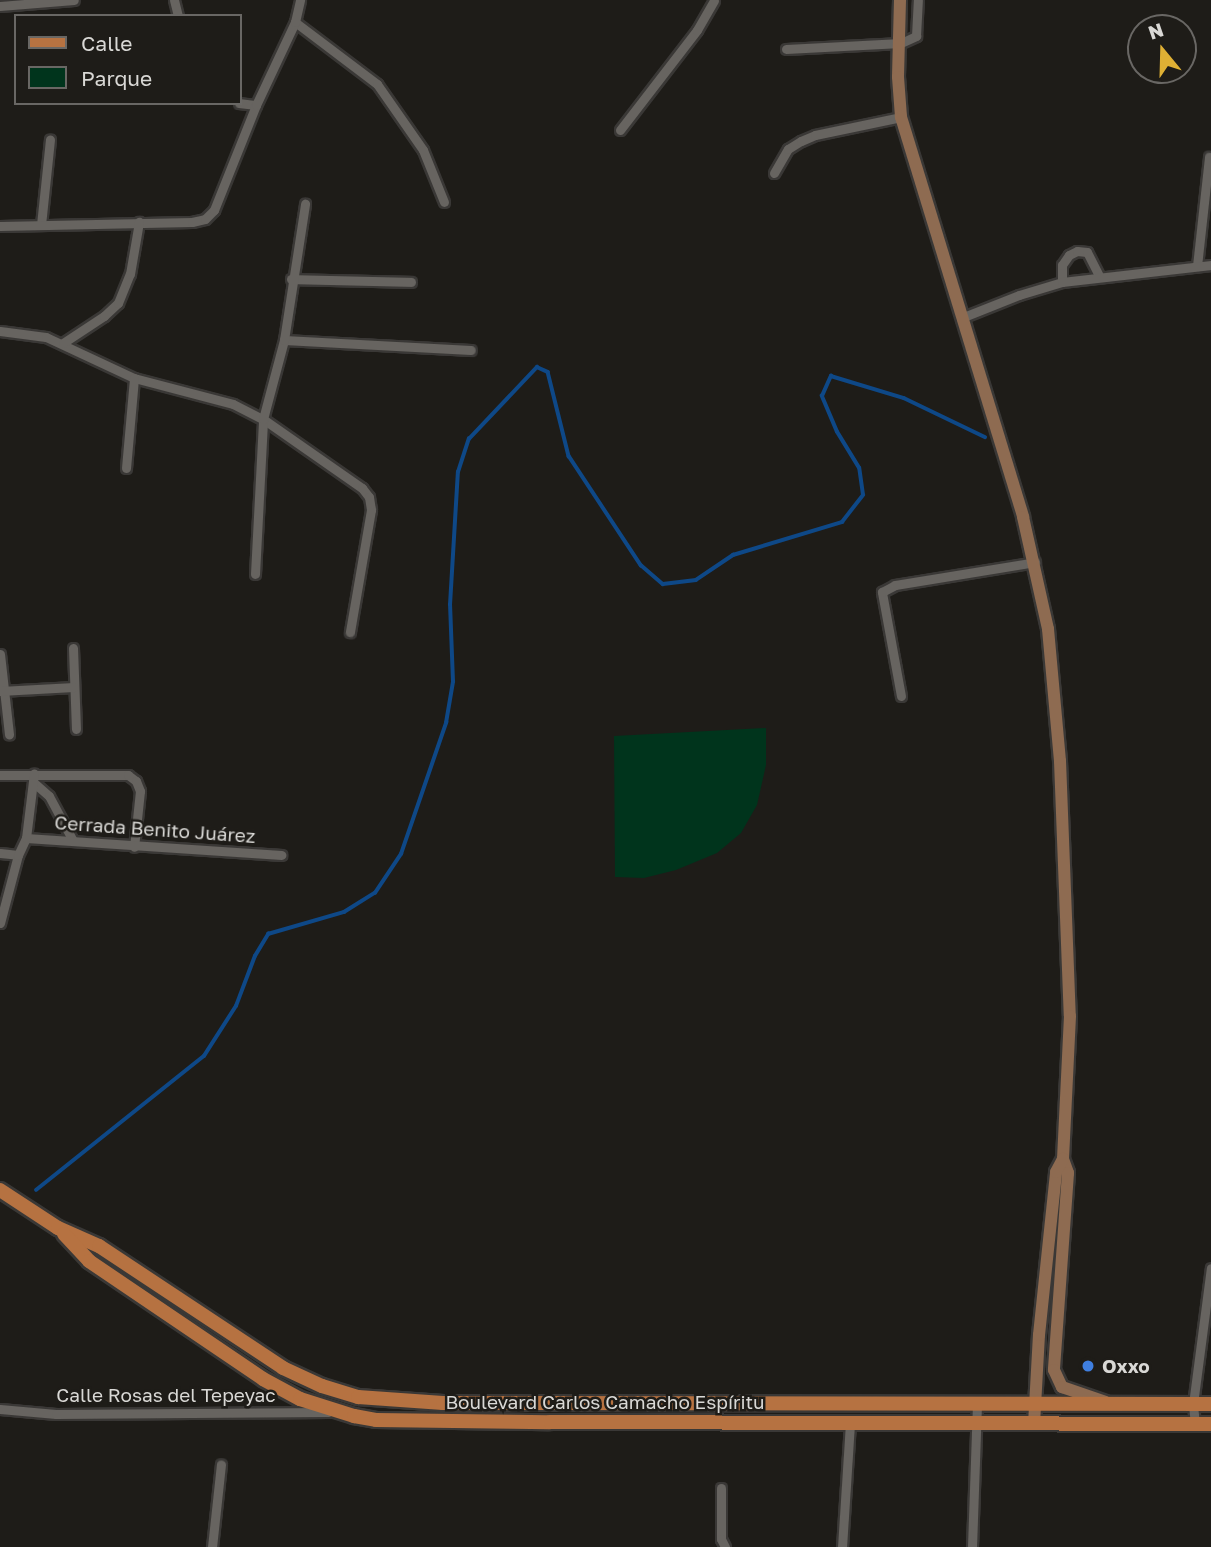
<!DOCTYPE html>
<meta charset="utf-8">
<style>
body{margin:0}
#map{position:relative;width:1211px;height:1547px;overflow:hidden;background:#1e1c18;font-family:"Golos Text",sans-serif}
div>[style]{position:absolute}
.green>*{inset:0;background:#00341c}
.stream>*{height:3.5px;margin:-1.75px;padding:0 1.75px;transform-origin:1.75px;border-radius:1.75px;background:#0e4887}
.roads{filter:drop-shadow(2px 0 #3a3836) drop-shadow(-2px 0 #3a3836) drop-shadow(0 2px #3a3836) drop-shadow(0 -2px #3a3836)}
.street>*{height:9px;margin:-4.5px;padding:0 4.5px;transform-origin:4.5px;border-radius:4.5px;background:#676460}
.secondary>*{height:12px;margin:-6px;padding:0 6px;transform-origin:6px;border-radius:6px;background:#8e6b51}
.primary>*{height:14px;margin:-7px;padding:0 7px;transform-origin:7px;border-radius:7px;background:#b67241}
.dots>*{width:19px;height:19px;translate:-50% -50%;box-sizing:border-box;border:4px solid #1e1c18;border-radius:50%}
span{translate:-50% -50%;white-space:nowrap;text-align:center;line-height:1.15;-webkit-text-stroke:5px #1e1c18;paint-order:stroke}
.street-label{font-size:19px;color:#d9d8d5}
.poi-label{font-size:19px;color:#d9d8d5;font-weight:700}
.left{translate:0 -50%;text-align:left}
.legend{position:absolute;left:14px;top:14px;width:228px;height:91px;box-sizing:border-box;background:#1e1c18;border:2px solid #696764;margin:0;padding:9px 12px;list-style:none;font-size:21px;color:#d9d8d5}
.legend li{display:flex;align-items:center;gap:14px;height:35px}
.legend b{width:35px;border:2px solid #696764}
.north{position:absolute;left:1127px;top:14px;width:70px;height:70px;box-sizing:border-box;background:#1e1c18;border:2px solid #696764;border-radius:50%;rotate:341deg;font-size:19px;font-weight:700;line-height:28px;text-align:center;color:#d9d8d5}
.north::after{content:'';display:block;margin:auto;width:24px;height:32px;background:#dfb034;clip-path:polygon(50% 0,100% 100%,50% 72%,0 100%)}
</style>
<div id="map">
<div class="green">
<div style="clip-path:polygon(766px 728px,766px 765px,757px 805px,741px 833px,717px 853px,676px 870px,644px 878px,615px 877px,614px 736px)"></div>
</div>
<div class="stream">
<div style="left:36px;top:1190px;width:215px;rotate:-38.6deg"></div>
<div style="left:204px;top:1056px;width:59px;rotate:-57.4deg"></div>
<div style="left:236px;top:1006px;width:53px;rotate:-69.2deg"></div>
<div style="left:255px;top:956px;width:26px;rotate:-59deg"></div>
<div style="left:268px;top:934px;width:79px;rotate:-16.1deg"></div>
<div style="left:344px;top:912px;width:36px;rotate:-32deg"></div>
<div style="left:375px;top:893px;width:47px;rotate:-56.3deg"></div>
<div style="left:401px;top:854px;width:139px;rotate:-71deg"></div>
<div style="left:446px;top:723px;width:42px;rotate:-80.3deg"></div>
<div style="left:453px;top:682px;width:77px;rotate:-92.2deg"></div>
<div style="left:450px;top:605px;width:133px;rotate:-86.6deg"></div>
<div style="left:458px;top:472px;width:35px;rotate:-72deg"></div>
<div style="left:469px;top:439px;width:99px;rotate:-46.6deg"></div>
<div style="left:537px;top:367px;width:12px;rotate:24deg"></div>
<div style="left:548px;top:372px;width:87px;rotate:76deg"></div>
<div style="left:569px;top:456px;width:131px;rotate:56.6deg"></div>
<div style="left:641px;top:565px;width:29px;rotate:41deg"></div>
<div style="left:663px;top:584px;width:33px;rotate:-7deg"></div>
<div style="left:696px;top:580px;width:45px;rotate:-34deg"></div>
<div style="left:733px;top:555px;width:114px;rotate:-16.8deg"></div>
<div style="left:842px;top:522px;width:34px;rotate:-52deg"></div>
<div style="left:863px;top:495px;width:27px;rotate:-98deg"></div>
<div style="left:859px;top:468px;width:42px;rotate:-121.4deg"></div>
<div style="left:837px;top:432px;width:39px;rotate:-113deg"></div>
<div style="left:822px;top:396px;width:22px;rotate:-66deg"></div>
<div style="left:831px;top:376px;width:76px;rotate:16.8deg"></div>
<div style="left:904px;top:398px;width:90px;rotate:25.7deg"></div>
</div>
<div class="roads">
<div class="street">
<div style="left:174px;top:0;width:16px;rotate:76deg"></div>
<div style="left:0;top:6px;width:74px;rotate:-4.6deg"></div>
<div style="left:295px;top:22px;width:103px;rotate:37.1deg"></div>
<div style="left:377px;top:84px;width:80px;rotate:55.1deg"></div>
<div style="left:423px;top:150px;width:56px;rotate:68deg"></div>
<div style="left:786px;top:49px;width:115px;rotate:-3deg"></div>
<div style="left:901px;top:43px;width:17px;rotate:-25deg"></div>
<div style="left:916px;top:36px;width:36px;rotate:-87deg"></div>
<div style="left:239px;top:103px;width:17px;rotate:7deg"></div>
<div style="left:620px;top:130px;width:126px;rotate:-52.4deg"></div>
<div style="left:697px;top:30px;width:34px;rotate:-60deg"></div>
<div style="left:774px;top:173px;width:28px;rotate:-60deg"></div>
<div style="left:788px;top:149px;width:15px;rotate:-32deg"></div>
<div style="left:801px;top:141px;width:15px;rotate:-23deg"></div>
<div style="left:815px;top:135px;width:88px;rotate:-11.8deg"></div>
<div style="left:41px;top:225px;width:86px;rotate:-84deg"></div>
<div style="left:0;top:226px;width:192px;rotate:-1.2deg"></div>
<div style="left:192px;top:222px;width:13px;rotate:-13deg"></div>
<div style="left:205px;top:219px;width:13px;rotate:-45deg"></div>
<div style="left:214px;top:210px;width:113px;rotate:-68.2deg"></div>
<div style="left:256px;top:105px;width:92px;rotate:-64.8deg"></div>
<div style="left:295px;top:22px;width:23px;rotate:-77deg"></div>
<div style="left:1197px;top:266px;width:110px;rotate:-83.7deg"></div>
<div style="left:291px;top:279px;width:120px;rotate:1.4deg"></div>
<div style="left:1062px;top:282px;width:17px;rotate:-90deg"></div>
<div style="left:1062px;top:265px;width:12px;rotate:-55deg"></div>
<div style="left:1069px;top:255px;width:9px;rotate:-27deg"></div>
<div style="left:1077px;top:251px;width:10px;rotate:6deg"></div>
<div style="left:1087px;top:252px;width:28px;rotate:63deg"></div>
<div style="left:961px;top:318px;width:62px;rotate:-21.6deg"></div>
<div style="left:1019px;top:295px;width:45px;rotate:-16.8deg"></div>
<div style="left:1062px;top:282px;width:150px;rotate:-6.5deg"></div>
<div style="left:0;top:331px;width:46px;rotate:7.4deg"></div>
<div style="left:46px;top:337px;width:97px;rotate:25deg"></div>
<div style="left:134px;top:378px;width:102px;rotate:14.7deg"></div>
<div style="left:233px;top:404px;width:34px;rotate:27deg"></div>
<div style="left:263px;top:419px;width:121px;rotate:34.9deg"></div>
<div style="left:362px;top:488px;width:11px;rotate:52deg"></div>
<div style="left:369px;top:497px;width:13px;rotate:81deg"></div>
<div style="left:371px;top:510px;width:124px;rotate:99.8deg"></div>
<div style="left:284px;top:340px;width:187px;rotate:3.1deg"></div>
<div style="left:63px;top:343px;width:49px;rotate:-33.4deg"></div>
<div style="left:104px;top:316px;width:19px;rotate:-43deg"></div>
<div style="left:118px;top:303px;width:31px;rotate:-68deg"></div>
<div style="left:130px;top:274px;width:53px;rotate:-80.2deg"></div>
<div style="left:126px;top:468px;width:90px;rotate:-84.9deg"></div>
<div style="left:255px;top:574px;width:155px;rotate:-87deg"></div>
<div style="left:263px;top:419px;width:82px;rotate:-75.1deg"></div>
<div style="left:284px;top:340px;width:138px;rotate:-81.2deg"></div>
<div style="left:73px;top:648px;width:81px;rotate:87.9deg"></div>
<div style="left:0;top:654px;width:81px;rotate:83.6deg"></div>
<div style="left:0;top:691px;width:74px;rotate:-3.1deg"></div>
<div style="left:901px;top:696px;width:106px;rotate:-100.4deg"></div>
<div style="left:882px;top:592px;width:15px;rotate:-28deg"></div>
<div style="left:895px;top:585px;width:142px;rotate:-9.3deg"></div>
<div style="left:0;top:775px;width:128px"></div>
<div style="left:128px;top:775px;width:10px;rotate:37deg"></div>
<div style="left:136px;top:781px;width:11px;rotate:68deg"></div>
<div style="left:140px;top:791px;width:56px;rotate:96.1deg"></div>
<div style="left:33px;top:782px;width:21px;rotate:41deg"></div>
<div style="left:49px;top:796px;width:51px;rotate:61.9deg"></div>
<div style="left:26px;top:838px;width:256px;rotate:3.8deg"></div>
<div style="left:0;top:853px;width:18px;rotate:6deg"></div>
<div style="left:0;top:923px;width:70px;rotate:-75.2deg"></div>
<div style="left:18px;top:855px;width:19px;rotate:-65deg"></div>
<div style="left:26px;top:838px;width:65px;rotate:-83deg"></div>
<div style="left:0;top:1409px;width:56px;rotate:5.1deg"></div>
<div style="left:56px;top:1414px;width:272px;rotate:-0.4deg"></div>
<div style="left:1195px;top:1424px;width:20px;rotate:-96deg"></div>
<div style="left:1193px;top:1404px;width:137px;rotate:-82.5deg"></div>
<div style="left:721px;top:1488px;width:51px;rotate:90deg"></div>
<div style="left:721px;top:1539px;width:9px;rotate:63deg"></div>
<div style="left:212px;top:1547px;width:83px;rotate:-83.8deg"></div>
<div style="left:842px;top:1547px;width:123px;rotate:-86.3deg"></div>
<div style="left:972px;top:1547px;width:142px;rotate:-88deg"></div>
</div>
<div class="secondary">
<div style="left:900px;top:0;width:77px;rotate:91.5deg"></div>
<div style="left:898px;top:77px;width:40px;rotate:85.7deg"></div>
<div style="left:901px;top:117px;width:418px;rotate:73deg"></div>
<div style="left:1023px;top:517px;width:115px;rotate:77.4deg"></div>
<div style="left:1048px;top:629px;width:133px;rotate:84.8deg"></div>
<div style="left:1060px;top:761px;width:255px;rotate:87.8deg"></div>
<div style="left:1070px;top:1016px;width:143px;rotate:92.8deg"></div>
<div style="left:1063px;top:1159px;width:15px;rotate:70deg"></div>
<div style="left:1068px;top:1173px;width:197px;rotate:94.1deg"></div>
<div style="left:1054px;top:1370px;width:19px;rotate:65deg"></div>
<div style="left:1062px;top:1387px;width:46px;rotate:18.8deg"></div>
<div style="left:1034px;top:1424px;width:89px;rotate:-86.8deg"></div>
<div style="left:1039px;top:1335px;width:164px;rotate:-84deg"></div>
<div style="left:1056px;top:1172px;width:15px;rotate:-62deg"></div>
</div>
<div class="primary">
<div style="left:0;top:1190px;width:69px;rotate:33.2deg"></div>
<div style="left:58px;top:1228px;width:45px;rotate:23.7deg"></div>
<div style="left:99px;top:1246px;width:221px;rotate:33.5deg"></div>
<div style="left:283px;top:1368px;width:43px;rotate:24.8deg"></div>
<div style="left:322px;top:1386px;width:38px;rotate:17deg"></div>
<div style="left:358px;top:1397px;width:85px;rotate:4deg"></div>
<div style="left:443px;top:1403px;width:101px"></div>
<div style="left:544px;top:1403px;width:667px;rotate:0.09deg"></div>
<div style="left:64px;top:1234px;width:37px;rotate:47deg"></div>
<div style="left:89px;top:1261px;width:210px;rotate:34.1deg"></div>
<div style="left:263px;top:1379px;width:42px;rotate:28.4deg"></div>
<div style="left:300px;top:1399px;width:57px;rotate:17.5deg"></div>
<div style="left:354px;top:1416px;width:22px;rotate:10deg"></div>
<div style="left:376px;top:1420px;width:174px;rotate:0.7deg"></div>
<div style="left:550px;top:1422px;width:661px;rotate:0.17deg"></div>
</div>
</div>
<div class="dots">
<div style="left:1088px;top:1366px;background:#3f7fe0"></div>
</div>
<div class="street-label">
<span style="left:155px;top:829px;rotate:4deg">Cerrada Benito Juárez</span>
<span style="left:166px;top:1395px">Calle Rosas del Tepeyac</span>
<span style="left:605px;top:1402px">Boulevard Carlos Camacho Espíritu</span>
</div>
<div class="poi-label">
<span class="left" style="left:1102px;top:1366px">Oxxo</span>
</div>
<ul class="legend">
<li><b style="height:9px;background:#b67241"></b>Calle</li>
<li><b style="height:19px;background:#00341c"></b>Parque</li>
</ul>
<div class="north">N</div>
</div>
